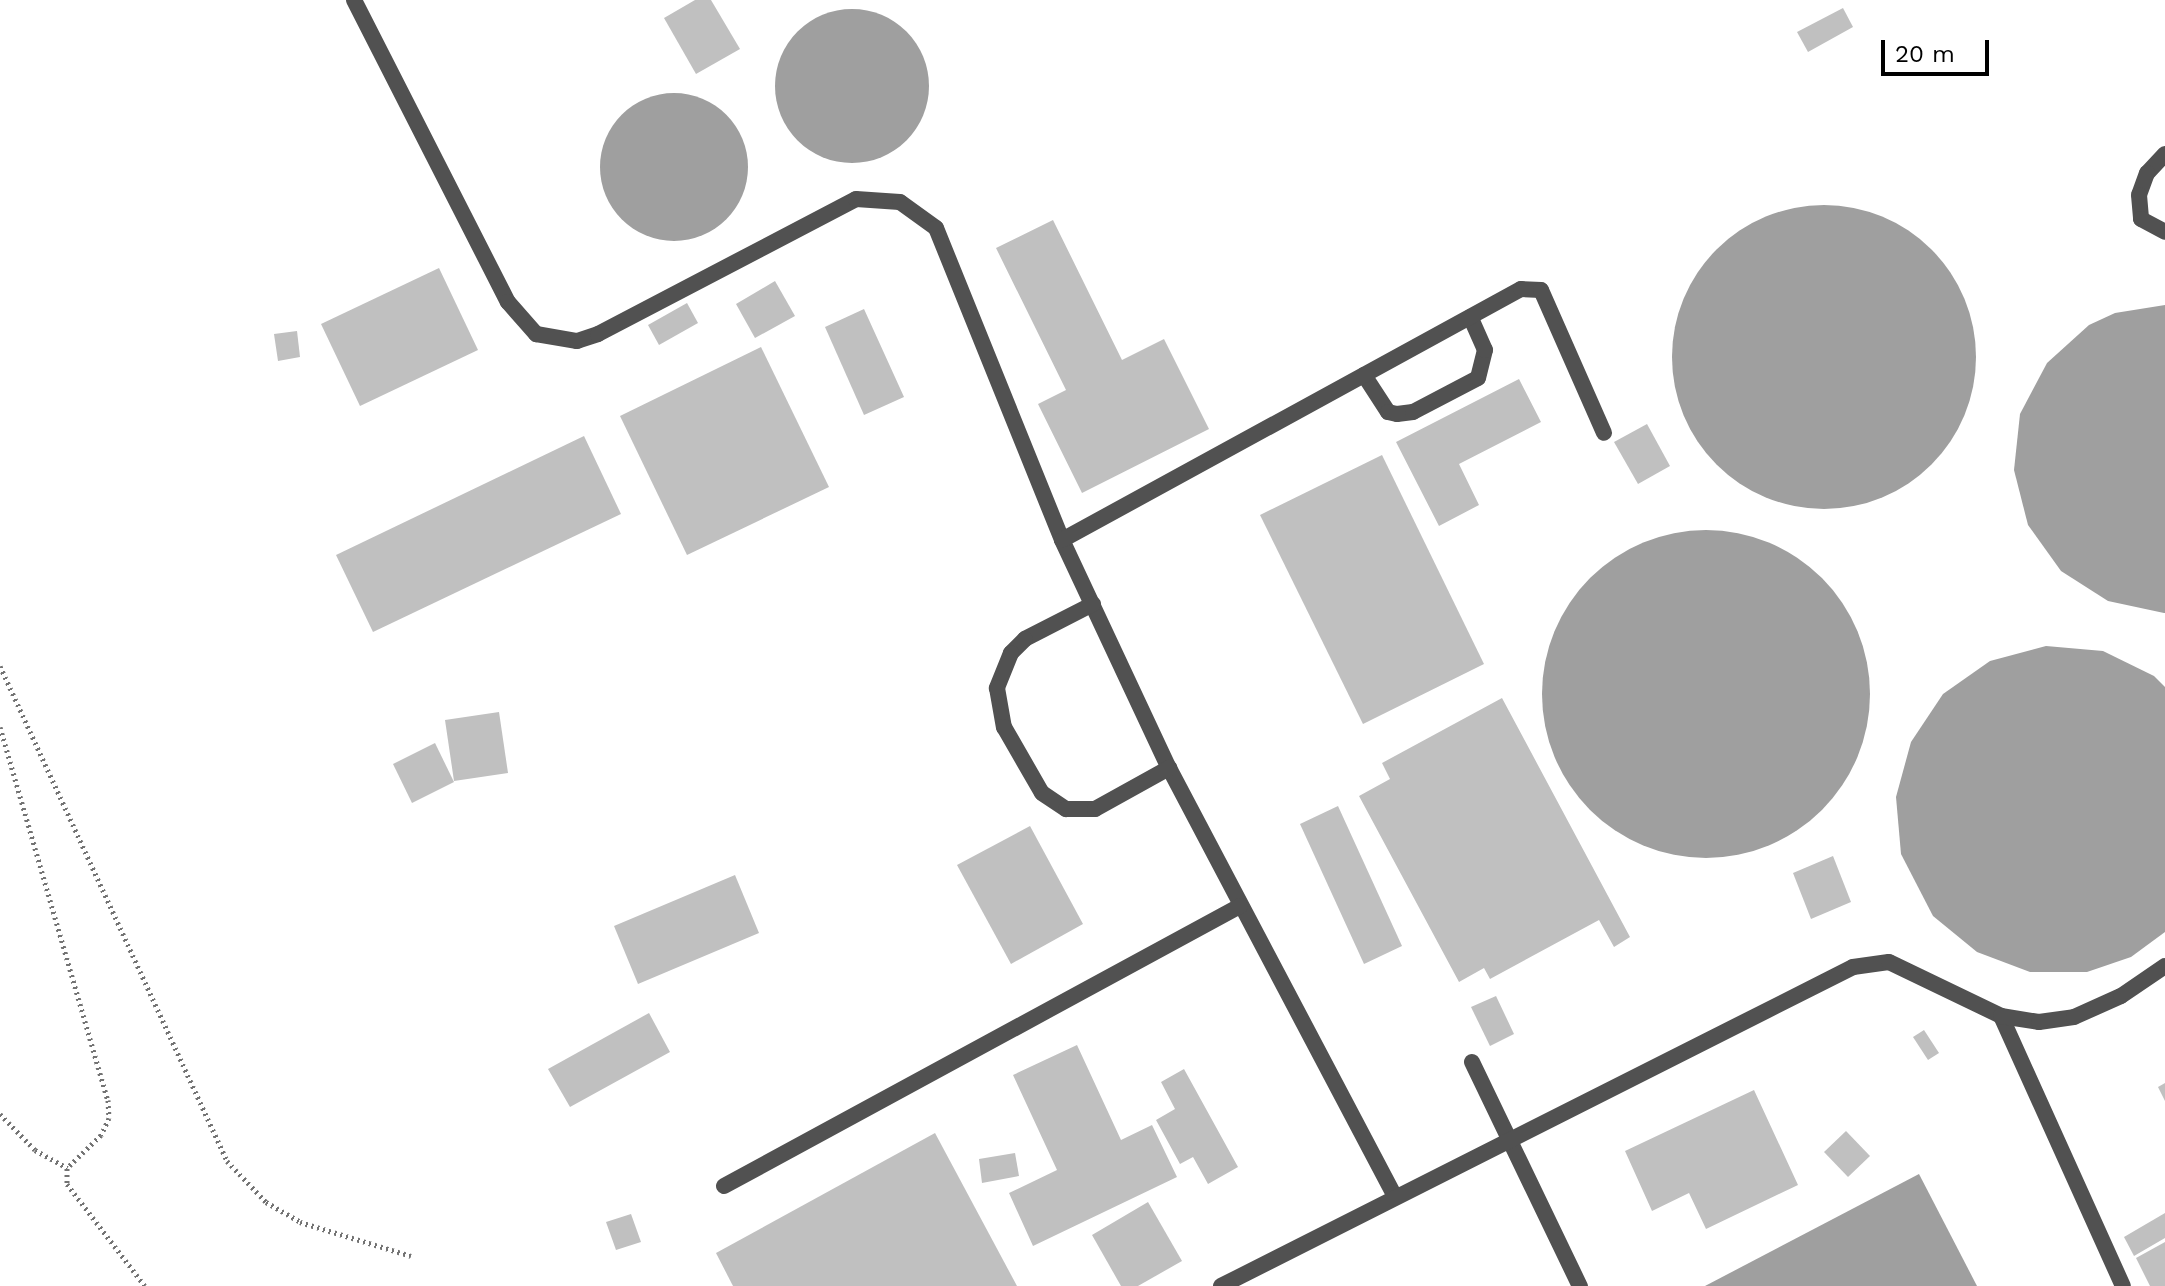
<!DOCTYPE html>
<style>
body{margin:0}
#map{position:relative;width:2165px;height:1286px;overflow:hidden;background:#fff;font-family:"Work Sans",sans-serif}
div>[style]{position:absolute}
.water>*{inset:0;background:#9f9f9f}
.round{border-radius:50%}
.building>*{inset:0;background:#c0c0c0}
.path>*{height:5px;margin-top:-2.5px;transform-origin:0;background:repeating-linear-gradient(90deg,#737373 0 2px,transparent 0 6px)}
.service>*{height:16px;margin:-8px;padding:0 8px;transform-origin:8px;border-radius:8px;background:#515151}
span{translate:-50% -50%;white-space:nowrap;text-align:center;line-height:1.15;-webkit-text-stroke:8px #fff;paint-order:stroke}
.scale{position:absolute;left:1881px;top:40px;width:108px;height:36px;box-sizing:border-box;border:4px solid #000;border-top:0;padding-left:10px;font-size:24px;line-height:28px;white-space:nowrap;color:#000;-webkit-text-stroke:6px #fff;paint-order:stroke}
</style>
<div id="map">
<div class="water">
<div class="round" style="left:775px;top:9px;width:154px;height:154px"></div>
<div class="round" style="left:600px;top:93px;width:148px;height:148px"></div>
<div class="round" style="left:1672px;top:205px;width:304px;height:304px"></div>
<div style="clip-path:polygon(2165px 305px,2165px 613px,2164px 613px,2108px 601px,2061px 571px,2028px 525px,2014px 470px,2020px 414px,2047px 363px,2089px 325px,2115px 313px)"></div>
<div class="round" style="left:1542px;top:530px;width:328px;height:328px"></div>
<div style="clip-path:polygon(2046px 646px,2103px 651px,2154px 676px,2165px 687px,2165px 932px,2131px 957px,2087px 972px,2030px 972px,1977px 952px,1933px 916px,1901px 854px,1896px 797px,1911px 742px,1943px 694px,1990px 661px)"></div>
<div style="clip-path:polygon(1919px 1174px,1977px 1286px,1705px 1286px)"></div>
</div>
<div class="building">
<div style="clip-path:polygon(695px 0,711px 0,740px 49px,696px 74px,664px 18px)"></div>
<div style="clip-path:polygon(1843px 8px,1853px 27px,1808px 52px,1797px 32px)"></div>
<div style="clip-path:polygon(1053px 220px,1122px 360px,1164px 339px,1209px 429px,1082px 493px,1038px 404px,1066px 390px,996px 248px)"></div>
<div style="clip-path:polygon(439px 268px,478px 350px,360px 406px,321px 324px)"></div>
<div style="clip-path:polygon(775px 281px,795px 316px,755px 338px,736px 304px)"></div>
<div style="clip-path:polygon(687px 303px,698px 323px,659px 345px,648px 325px)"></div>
<div style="clip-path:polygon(864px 309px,904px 397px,864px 415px,825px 327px)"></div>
<div style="clip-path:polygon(297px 331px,300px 357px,278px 361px,274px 334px)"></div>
<div style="clip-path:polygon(761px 347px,829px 487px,687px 555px,620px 416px)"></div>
<div style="clip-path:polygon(1519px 379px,1541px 422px,1459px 464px,1479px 505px,1439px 526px,1396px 442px)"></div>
<div style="clip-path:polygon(1647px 424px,1670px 466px,1638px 484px,1614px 442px)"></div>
<div style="clip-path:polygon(584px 436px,621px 514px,373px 632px,336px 555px)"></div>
<div style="clip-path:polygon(1382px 455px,1484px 664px,1363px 724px,1260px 515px)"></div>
<div style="clip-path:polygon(1502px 698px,1630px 937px,1614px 947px,1599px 920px,1490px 979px,1484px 968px,1459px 982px,1359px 796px,1390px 779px,1382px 763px)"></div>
<div style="clip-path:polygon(499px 712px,508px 773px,454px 781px,445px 720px)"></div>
<div style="clip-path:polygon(435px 743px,454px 782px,412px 803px,393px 764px)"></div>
<div style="clip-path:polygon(1338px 806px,1402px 946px,1364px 964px,1300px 824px)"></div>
<div style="clip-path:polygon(1030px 826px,1083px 924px,1011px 964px,957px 865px)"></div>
<div style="clip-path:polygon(1833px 856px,1851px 902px,1811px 919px,1793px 873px)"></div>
<div style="clip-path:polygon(735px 875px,759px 933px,638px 984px,614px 926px)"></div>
<div style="clip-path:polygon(1496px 996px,1514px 1034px,1490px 1046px,1471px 1007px)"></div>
<div style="clip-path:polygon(649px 1013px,670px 1052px,570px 1107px,548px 1069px)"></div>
<div style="clip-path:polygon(1924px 1030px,1939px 1053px,1928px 1060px,1913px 1037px)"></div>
<div style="clip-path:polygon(1077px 1045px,1121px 1140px,1152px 1125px,1177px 1177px,1033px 1246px,1009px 1193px,1057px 1170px,1013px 1075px)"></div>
<div style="clip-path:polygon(1184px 1069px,1238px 1167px,1208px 1184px,1193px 1157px,1180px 1164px,1156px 1120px,1175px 1109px,1161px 1082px)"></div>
<div style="clip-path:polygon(2165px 1083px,2165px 1101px,2158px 1087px)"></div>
<div style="clip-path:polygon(1754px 1090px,1798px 1185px,1706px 1229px,1689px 1193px,1652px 1211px,1625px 1151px)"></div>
<div style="clip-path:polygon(1846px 1131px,1870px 1156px,1848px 1177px,1824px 1152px)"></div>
<div style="clip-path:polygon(935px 1133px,1017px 1286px,733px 1286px,716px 1253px)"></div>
<div style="clip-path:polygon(1015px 1153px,1019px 1176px,982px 1183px,979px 1159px)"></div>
<div style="clip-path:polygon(1148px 1202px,1182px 1261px,1138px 1286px,1121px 1286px,1092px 1235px)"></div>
<div style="clip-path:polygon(2165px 1213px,2165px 1238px,2134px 1256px,2124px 1237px)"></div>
<div style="clip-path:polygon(631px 1214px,641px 1242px,616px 1250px,606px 1222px)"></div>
<div style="clip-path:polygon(2165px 1242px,2165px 1286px,2150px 1286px,2136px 1258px)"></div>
</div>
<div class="path">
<div style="left:0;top:666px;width:545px;rotate:65.36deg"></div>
<div style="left:227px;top:1161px;width:57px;rotate:46.4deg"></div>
<div style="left:266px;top:1202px;width:39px;rotate:30deg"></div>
<div style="left:300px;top:1222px;width:116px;rotate:17deg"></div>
<div style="left:0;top:727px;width:388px;rotate:73.9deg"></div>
<div style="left:108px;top:1100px;width:18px;rotate:87deg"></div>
<div style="left:109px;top:1118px;width:19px;rotate:115deg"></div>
<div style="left:101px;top:1135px;width:47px;rotate:135.9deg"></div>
<div style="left:67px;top:1168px;width:16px;rotate:90deg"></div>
<div style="left:67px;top:1184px;width:128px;rotate:52.6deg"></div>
<div style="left:0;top:1114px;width:50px;rotate:45.8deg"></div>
<div style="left:35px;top:1150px;width:37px;rotate:29deg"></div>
</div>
<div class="service">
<div style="left:354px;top:0;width:339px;rotate:63deg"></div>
<div style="left:508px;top:302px;width:43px;rotate:48.8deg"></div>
<div style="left:536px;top:334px;width:42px;rotate:9.7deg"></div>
<div style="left:577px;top:341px;width:22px;rotate:-18deg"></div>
<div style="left:598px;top:334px;width:291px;rotate:-27.6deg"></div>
<div style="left:856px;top:199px;width:44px;rotate:3.9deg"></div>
<div style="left:900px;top:202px;width:44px;rotate:35.8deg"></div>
<div style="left:936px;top:228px;width:336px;rotate:68deg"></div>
<div style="left:1062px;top:540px;width:252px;rotate:64.9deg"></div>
<div style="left:1169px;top:768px;width:484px;rotate:62.2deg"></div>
<div style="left:2165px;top:154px;width:26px;rotate:133deg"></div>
<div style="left:2147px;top:173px;width:23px;rotate:110deg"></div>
<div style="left:2139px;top:195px;width:24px;rotate:85deg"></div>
<div style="left:2141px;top:219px;width:27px;rotate:28deg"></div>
<div style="left:1364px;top:375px;width:44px;rotate:57deg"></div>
<div style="left:1388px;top:412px;width:9px;rotate:13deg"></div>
<div style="left:1397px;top:414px;width:16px;rotate:-7deg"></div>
<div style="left:1413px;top:412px;width:73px;rotate:-27.6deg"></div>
<div style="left:1478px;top:378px;width:29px;rotate:-76deg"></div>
<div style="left:1485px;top:350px;width:36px;rotate:-114deg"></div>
<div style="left:1062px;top:540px;width:523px;rotate:-28.67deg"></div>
<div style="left:1521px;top:289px;width:20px;rotate:3deg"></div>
<div style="left:1541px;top:290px;width:156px;rotate:66.2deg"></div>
<div style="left:1093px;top:604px;width:76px;rotate:152.8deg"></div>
<div style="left:1025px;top:639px;width:20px;rotate:135deg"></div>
<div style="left:1011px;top:653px;width:38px;rotate:112deg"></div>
<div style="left:997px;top:688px;width:40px;rotate:80deg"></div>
<div style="left:1004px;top:727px;width:76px;rotate:60.1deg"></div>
<div style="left:1042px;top:793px;width:29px;rotate:34deg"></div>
<div style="left:1066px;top:809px;width:29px"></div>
<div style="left:1095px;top:809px;width:85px;rotate:-29deg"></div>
<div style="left:2001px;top:1016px;width:296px;rotate:65.7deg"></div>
<div style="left:1472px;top:1062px;width:249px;rotate:64.3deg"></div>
<div style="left:724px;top:1186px;width:587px;rotate:-28.49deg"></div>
<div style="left:1221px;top:1286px;width:708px;rotate:-26.78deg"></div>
<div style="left:1853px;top:967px;width:36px;rotate:-8deg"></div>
<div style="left:1889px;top:962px;width:124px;rotate:25.7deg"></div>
<div style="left:2001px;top:1016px;width:38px;rotate:9deg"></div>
<div style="left:2039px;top:1022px;width:35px;rotate:-8deg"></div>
<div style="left:2074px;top:1017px;width:51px;rotate:-24.1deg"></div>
<div style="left:2121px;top:996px;width:53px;rotate:-34.3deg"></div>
</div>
<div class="scale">20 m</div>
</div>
